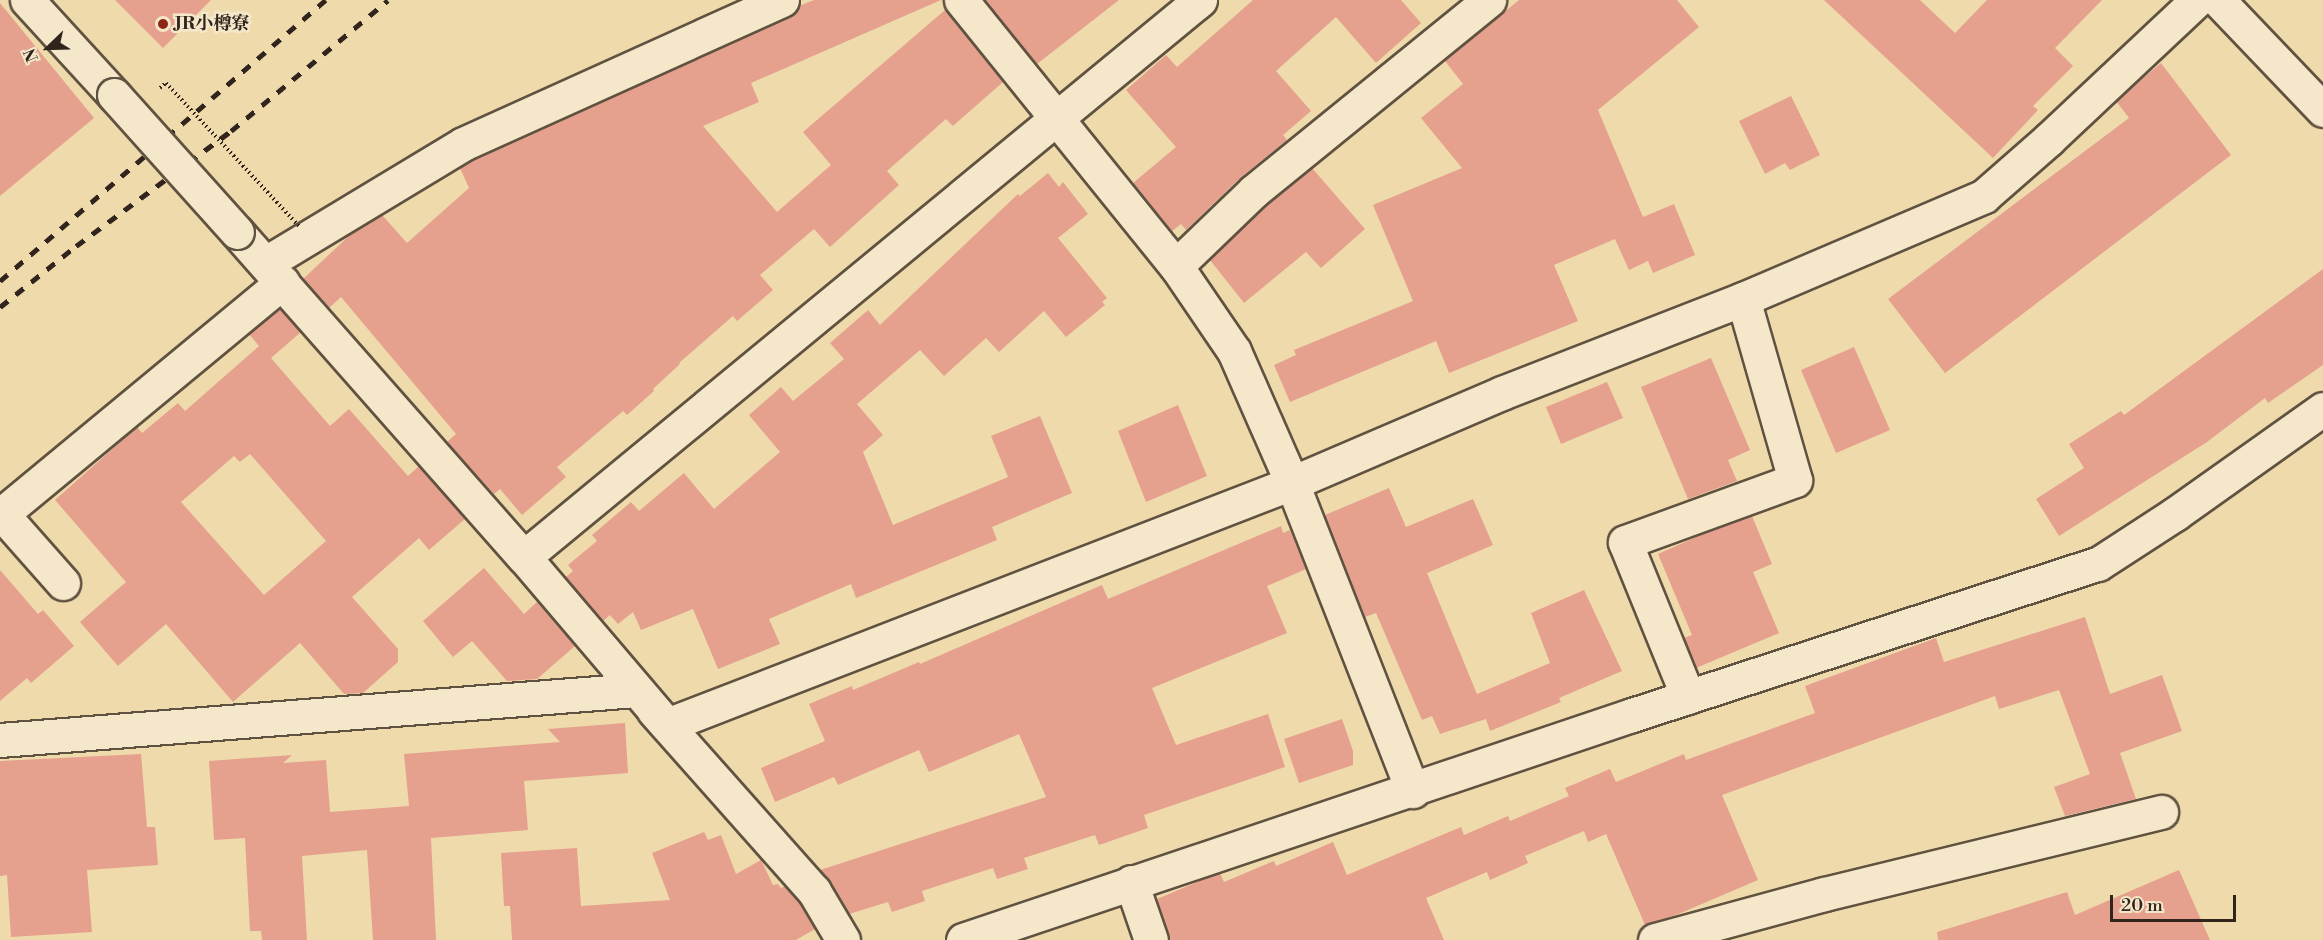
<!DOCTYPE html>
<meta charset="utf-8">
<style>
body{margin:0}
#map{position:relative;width:2323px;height:940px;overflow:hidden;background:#efdaac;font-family:"Libre Bodoni","Noto Serif JP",serif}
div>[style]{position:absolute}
.building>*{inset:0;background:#e5a18d}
.roads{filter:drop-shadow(2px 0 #605241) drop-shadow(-2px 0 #605241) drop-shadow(0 2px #605241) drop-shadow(0 -2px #605241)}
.minor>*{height:33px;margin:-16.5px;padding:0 16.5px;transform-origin:16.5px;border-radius:16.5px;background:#f5e7c9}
.rail>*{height:4.5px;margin-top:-2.25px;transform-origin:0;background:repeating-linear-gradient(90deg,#31241d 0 10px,transparent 0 20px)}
.path-bridge>*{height:4px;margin-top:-2px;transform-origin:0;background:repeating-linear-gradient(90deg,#31241d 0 1.5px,transparent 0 4.5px)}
.bridges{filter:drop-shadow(2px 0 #605241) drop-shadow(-2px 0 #605241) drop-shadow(0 2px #605241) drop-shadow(0 -2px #605241)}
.minor-bridge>*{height:33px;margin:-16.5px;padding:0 16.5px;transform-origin:16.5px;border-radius:16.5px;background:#f5e7c9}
.dots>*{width:16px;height:16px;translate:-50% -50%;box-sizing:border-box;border:3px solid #f5e7c9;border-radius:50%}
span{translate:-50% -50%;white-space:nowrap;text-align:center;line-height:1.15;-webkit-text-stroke:5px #f5e7c9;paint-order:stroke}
.poi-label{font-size:18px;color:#31241d;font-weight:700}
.left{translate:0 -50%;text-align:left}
.north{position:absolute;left:18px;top:18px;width:60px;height:60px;-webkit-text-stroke:4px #f5e7c9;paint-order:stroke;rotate:247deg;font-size:16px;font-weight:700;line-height:24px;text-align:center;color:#31241d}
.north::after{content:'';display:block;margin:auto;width:21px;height:27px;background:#31241d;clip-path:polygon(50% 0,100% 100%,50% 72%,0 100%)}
.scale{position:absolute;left:2110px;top:895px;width:126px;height:27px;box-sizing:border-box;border:3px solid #31241d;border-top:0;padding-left:8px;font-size:18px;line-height:21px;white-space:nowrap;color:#31241d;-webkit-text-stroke:4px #f5e7c9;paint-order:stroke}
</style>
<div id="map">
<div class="building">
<div style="clip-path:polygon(115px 0,211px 0,163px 48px)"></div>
<div style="clip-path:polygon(814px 0,941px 0,751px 83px,759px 102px,703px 126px,777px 212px,831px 165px,803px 132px,945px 10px,1003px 82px,953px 126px,946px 119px,887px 171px,899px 185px,830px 247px,814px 229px,760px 275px,773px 290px,737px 321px,733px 316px,679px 363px,680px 364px,653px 389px,654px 391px,627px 415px,623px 411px,557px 467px,566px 477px,522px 515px,500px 489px,494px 494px,447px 442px,456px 434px,341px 297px,329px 308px,303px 279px,352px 233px,382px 215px,407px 243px,469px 188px,460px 168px,472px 161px,790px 17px,799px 6px)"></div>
<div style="clip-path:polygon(985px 0,1119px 0,1037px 64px)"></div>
<div style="clip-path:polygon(1253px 0,1401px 0,1421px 23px,1376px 63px,1336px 17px,1276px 71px,1311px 111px,1283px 135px,1287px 140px,1241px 177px,1186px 230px,1181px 224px,1172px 231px,1133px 183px,1176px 147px,1126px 90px,1166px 55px,1177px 67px)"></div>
<div style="clip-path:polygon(1519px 0,1677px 0,1699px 27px,1598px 110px,1643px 217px,1674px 204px,1695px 255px,1653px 273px,1648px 261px,1629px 270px,1615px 239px,1554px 265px,1578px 321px,1449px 373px,1436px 341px,1290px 402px,1274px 365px,1296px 355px,1294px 350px,1413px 301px,1373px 205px,1462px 168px,1421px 118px,1463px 84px,1445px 61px)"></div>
<div style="clip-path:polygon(1824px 0,1920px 0,1955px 33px,1987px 0,2102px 0,2055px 48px,2073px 66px,2033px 106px,2038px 110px,1993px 158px)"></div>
<div style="clip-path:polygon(0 3px,94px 118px,0 196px)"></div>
<div style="clip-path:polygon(2161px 63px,2231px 155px,1945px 373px,1888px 299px,2129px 118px,2116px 101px)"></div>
<div style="clip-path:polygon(1791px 96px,1820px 155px,1790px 170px,1785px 163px,1765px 174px,1739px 121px)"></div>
<div style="clip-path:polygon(1312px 168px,1365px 229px,1321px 268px,1306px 252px,1244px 303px,1210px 260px,1266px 205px)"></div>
<div style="clip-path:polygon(1048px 173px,1059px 187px,1063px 182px,1088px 214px,1058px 238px,1107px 298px,1102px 302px,1105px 305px,1066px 337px,1044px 311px,999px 352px,986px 338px,944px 376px,920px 350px,857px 404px,883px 435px,863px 452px,893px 525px,1008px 477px,991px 436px,1040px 416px,1072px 493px,992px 527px,997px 540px,856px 598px,851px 584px,769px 619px,780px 644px,718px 669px,693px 609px,641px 630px,633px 612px,618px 624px,610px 615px,603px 621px,566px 577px,573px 571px,568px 565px,597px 541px,592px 535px,631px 502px,639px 511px,684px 473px,714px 509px,780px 452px,749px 415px,781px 387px,793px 401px,844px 359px,830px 343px,868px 310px,880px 325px,1018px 194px,1020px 196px)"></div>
<div style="clip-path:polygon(2323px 269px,2323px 365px,2268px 403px,2265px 398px,2207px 442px,2059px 536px,2036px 499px,2084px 468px,2069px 444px,2121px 411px,2124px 415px)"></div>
<div style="clip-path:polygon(evenodd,279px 308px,301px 332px,271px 358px,330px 426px,349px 409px,408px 476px,419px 466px,465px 519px,429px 550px,419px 538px,352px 597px,398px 649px,398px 662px,363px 693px,344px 694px,300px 643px,233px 702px,166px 624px,118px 666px,80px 622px,126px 582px,55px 500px,137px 427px,142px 433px,178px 403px,185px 411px,259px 346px,249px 334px,279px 308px,250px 454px,326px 541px,264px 595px,181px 502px,234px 456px,240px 462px,250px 454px)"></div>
<div style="clip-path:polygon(1854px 347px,1890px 430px,1836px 453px,1801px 370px)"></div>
<div style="clip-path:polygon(1711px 358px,1750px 450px,1728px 460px,1737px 481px,1688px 499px,1641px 387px)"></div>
<div style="clip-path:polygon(1607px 382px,1623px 418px,1561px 444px,1546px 407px)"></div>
<div style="clip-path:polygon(1178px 405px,1207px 476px,1146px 502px,1118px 431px)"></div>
<div style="clip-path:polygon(1389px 488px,1406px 527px,1473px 499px,1493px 545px,1427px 573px,1477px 694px,1550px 663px,1531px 613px,1584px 590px,1622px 671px,1559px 698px,1561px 702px,1490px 731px,1486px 719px,1440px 734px,1432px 716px,1422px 720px,1376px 613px,1365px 617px,1325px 515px)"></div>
<div style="clip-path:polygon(1752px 516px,1772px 564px,1753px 572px,1779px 633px,1696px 668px,1684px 638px,1692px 635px,1658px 554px,1703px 534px)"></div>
<div style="clip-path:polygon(1281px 526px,1283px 533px,1290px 530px,1306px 569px,1267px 586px,1287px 633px,1152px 688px,1176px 745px,1268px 714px,1285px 767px,1144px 815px,1148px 828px,1099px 845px,1095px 835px,1024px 858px,1028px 869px,997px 879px,993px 868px,922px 891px,925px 901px,892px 912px,888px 902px,849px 914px,820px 870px,1046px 797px,1019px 734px,929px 772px,919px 750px,838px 785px,834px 777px,775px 802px,761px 768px,825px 741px,809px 704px,852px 686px,853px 690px,919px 662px,920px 664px,1102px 585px,1108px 599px)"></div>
<div style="clip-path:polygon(484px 568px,524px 614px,537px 602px,575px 646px,537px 679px,507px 681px,472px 641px,453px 657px,423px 621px)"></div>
<div style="clip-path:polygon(0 570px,38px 614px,43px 610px,74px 646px,31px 683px,27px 678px,0 701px)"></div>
<div style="clip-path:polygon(2085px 617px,2110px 694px,2162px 675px,2182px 731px,2120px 753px,2136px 799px,2065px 816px,2054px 787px,2090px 774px,2059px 690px,1999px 709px,1995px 696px,1722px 795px,1758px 880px,1676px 915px,1645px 925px,1606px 834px,1588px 842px,1584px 831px,1525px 856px,1528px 863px,1490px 880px,1487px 872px,1426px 898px,1444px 940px,1169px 940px,1157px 899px,1209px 877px,1220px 873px,1224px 882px,1274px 861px,1276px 866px,1333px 842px,1347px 875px,1461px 827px,1464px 835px,1508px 816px,1510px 821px,1569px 796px,1565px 788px,1610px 769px,1616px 782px,1684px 754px,1686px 760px,1815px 713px,1805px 686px,1936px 638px,1944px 662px)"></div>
<div style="clip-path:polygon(1342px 719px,1353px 751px,1353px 765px,1299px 783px,1284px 739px)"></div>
<div style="clip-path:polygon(625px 723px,628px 773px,524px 781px,528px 830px,431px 838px,436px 940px,373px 940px,367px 850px,302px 856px,307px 940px,262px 940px,261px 931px,250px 931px,245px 838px,214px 840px,209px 761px,292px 755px,283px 763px,326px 760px,330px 812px,409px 806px,404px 754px,560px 742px,548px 729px)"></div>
<div style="clip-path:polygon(141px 754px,147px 827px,155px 827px,158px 865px,87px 870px,92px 932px,11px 937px,7px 875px,0 876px,0 761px)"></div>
<div style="clip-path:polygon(704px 832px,708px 840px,721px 835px,736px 874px,761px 860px,773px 885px,778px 884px,781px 888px,785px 886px,799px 902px,815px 929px,796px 940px,512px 940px,510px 906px,504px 906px,501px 853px,577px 848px,581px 906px,670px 900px,652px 853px)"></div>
<div style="clip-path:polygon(2179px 870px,2210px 940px,1938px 940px,1937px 932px,2067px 892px,2075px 915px)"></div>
</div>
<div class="roads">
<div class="minor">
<div style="left:27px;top:0;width:129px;rotate:47.5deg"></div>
<div style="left:961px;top:0;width:342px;rotate:51.1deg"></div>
<div style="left:1176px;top:266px;width:103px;rotate:55.7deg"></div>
<div style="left:1234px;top:351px;width:144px;rotate:66.3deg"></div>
<div style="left:1292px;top:483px;width:331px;rotate:68.6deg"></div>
<div style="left:2218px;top:0;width:152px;rotate:46.3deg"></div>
<div style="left:237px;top:232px;width:434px;rotate:48.6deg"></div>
<div style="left:524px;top:557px;width:221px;rotate:49.6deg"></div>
<div style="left:667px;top:725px;width:670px;rotate:-21.17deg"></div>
<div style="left:1292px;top:483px;width:228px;rotate:-23.2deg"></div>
<div style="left:1502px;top:393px;width:259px;rotate:-21.3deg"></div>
<div style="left:1743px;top:299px;width:262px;rotate:-23.1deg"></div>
<div style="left:1984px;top:196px;width:86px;rotate:-41.2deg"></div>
<div style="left:2049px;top:139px;width:203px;rotate:-43.2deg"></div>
<div style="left:266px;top:263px;width:230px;rotate:-31.1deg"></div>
<div style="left:463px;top:144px;width:350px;rotate:-24.3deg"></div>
<div style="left:1176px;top:266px;width:108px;rotate:-43.9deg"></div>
<div style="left:1254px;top:191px;width:303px;rotate:-39.1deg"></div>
<div style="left:524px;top:557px;width:876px;rotate:-39.49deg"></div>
<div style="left:63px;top:583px;width:92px;rotate:-131.5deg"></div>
<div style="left:2px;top:514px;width:364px;rotate:-39.6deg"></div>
<div style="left:1688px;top:697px;width:167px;rotate:-112.1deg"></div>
<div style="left:1625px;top:542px;width:181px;rotate:-20deg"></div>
<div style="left:1795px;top:480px;width:188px;rotate:-106deg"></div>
<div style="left:654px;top:711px;width:241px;rotate:48.4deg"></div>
<div style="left:814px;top:891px;width:57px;rotate:59.4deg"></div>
<div style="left:0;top:740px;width:637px;rotate:-4.5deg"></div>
<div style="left:1131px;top:882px;width:61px;rotate:71deg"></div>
<div style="left:963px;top:940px;width:706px;rotate:-18.59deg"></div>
<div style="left:1632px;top:715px;width:490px;rotate:-18deg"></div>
<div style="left:2098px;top:564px;width:92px;rotate:-33deg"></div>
<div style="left:2175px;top:514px;width:181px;rotate:-35.4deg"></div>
<div style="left:1655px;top:940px;width:175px;rotate:-15.2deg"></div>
<div style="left:1824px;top:894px;width:347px;rotate:-13.7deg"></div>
</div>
</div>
<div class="rail">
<div style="left:0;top:281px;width:430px;rotate:-40.8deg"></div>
<div style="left:0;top:307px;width:97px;rotate:-38.8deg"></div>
<div style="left:76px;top:246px;width:193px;rotate:-36.6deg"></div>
<div style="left:231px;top:131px;width:204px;rotate:-39.8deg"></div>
</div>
<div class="path-bridge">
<div style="left:160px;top:88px;width:8px;rotate:-40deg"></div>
<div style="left:166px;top:83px;width:195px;rotate:47.1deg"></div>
</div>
<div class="bridges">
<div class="minor-bridge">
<div style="left:114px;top:95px;width:184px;rotate:48.1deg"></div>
</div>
</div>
<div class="dots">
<div style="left:163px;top:24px;background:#8f2418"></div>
</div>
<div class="poi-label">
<span class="left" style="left:175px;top:24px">JR小樽寮</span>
</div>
<div class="north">N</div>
<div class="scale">20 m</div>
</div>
